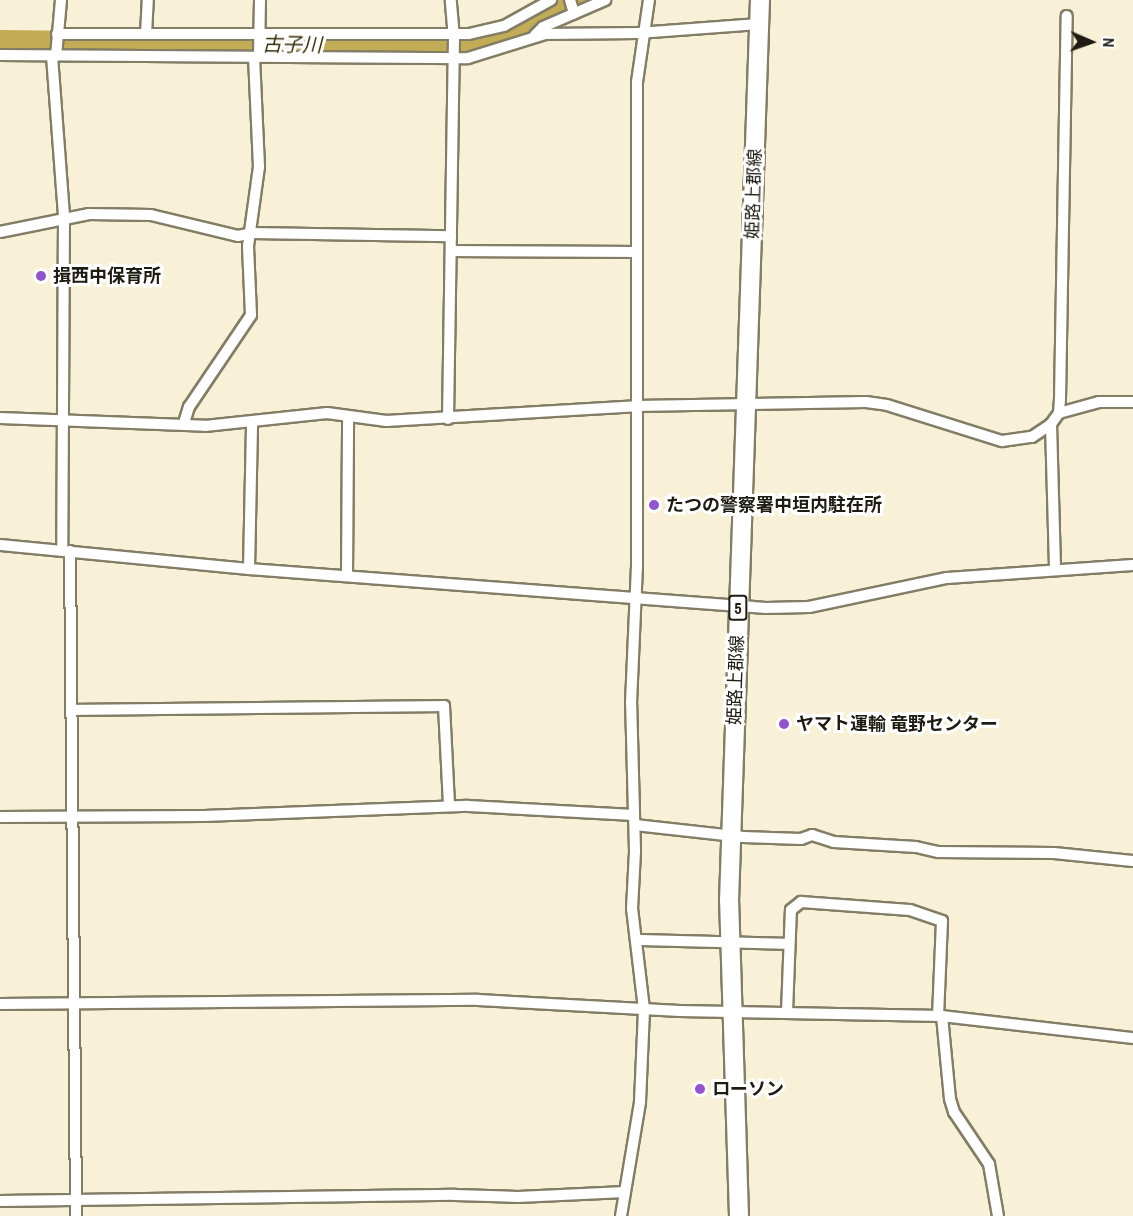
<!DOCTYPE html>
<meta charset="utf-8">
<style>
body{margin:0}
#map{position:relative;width:1133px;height:1216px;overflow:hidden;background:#f8f1d7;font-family:"Archivo Narrow","Noto Sans JP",sans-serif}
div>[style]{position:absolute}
.river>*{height:21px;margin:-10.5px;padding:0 10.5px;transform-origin:10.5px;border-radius:10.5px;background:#c2ac55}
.roads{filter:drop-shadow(2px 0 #837d66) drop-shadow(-2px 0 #837d66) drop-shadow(0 2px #837d66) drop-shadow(0 -2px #837d66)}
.minor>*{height:10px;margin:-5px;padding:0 5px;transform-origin:5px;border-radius:5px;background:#fff}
.primary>*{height:18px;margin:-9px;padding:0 9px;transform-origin:9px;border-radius:9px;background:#fff}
.dots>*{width:16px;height:16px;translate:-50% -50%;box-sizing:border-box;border:3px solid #fff;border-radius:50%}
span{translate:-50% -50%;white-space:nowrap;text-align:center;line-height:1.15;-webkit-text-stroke:6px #fff;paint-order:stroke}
.shield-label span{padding:2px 4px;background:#fff;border:2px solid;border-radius:4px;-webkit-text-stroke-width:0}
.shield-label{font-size:16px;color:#1d1b12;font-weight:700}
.street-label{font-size:18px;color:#1d1b12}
.poi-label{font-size:18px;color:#1d1b12;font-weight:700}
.left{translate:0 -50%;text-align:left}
.water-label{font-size:20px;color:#372d06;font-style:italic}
.north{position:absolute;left:1061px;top:12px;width:60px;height:60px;-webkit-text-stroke:4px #fff;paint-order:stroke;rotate:92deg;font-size:16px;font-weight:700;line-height:24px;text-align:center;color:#1d1b12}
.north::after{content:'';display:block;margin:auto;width:21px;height:27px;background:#1d1b12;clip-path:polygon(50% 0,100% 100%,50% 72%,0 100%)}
</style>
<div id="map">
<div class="river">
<div style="left:0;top:40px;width:461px;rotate:0.7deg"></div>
<div style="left:461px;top:46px;width:31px;rotate:-7deg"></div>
<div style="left:492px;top:42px;width:92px;rotate:-27.1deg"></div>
</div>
<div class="roads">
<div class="minor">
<div style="left:570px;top:0;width:14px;rotate:73deg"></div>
<div style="left:57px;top:34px;width:412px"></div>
<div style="left:469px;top:34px;width:36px;rotate:-13deg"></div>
<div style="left:504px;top:26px;width:54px;rotate:-29deg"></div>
<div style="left:146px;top:34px;width:34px;rotate:-87deg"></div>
<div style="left:535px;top:35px;width:11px;rotate:-45deg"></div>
<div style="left:543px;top:27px;width:68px;rotate:-23.5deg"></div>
<div style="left:0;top:55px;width:468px;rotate:0.4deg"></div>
<div style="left:468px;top:58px;width:81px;rotate:-17.3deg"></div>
<div style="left:545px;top:34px;width:93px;rotate:-0.6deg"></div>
<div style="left:638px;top:33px;width:121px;rotate:-4.3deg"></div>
<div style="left:52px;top:56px;width:160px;rotate:85.7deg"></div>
<div style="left:64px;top:216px;width:334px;rotate:90.3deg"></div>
<div style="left:56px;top:56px;width:56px;rotate:-84.9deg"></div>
<div style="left:259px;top:57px;width:57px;rotate:-89deg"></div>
<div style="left:0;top:232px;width:91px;rotate:-11.4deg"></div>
<div style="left:89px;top:214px;width:62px;rotate:0.9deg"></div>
<div style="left:151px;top:215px;width:89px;rotate:13.6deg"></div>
<div style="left:238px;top:236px;width:14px;rotate:-12deg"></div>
<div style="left:252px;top:233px;width:199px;rotate:0.9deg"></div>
<div style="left:451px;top:251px;width:185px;rotate:0.3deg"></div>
<div style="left:1059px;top:413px;width:41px;rotate:-15.4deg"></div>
<div style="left:1099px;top:402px;width:34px"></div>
<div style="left:0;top:418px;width:205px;rotate:2.2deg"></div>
<div style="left:205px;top:426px;width:123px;rotate:-6.1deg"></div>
<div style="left:327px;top:413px;width:60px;rotate:7.7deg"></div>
<div style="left:386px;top:421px;width:250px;rotate:-3.4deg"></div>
<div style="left:636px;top:406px;width:230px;rotate:-1deg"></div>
<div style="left:866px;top:402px;width:21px;rotate:8deg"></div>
<div style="left:887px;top:405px;width:121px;rotate:17.4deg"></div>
<div style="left:1002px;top:441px;width:30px;rotate:-8deg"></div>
<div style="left:1032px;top:437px;width:23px;rotate:-34deg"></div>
<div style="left:1051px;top:424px;width:14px;rotate:-54deg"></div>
<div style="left:1059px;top:413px;width:14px;rotate:-86deg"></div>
<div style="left:1060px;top:399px;width:383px;rotate:-89deg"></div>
<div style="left:448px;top:419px;width:381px;rotate:-89.1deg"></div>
<div style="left:454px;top:38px;width:38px;rotate:-95deg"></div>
<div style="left:184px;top:423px;width:17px;rotate:-73deg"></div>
<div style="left:189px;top:407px;width:111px;rotate:-56deg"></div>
<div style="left:251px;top:315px;width:69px;rotate:-92.5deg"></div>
<div style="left:248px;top:246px;width:80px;rotate:-82.1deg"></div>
<div style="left:259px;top:167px;width:110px;rotate:-92.6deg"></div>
<div style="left:1051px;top:424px;width:146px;rotate:88.4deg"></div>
<div style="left:0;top:545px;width:250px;rotate:5.5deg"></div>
<div style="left:249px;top:569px;width:518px;rotate:4.31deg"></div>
<div style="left:766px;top:608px;width:43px;rotate:-1.3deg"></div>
<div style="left:809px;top:607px;width:141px;rotate:-11.9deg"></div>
<div style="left:947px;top:578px;width:186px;rotate:-4deg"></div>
<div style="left:70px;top:551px;width:665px;rotate:89.48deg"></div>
<div style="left:249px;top:569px;width:146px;rotate:-88.8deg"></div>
<div style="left:347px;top:575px;width:158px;rotate:-89.6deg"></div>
<div style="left:71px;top:710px;width:373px;rotate:-0.6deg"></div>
<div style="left:444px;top:706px;width:100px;rotate:87.1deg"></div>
<div style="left:0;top:817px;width:204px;rotate:-0.3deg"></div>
<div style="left:204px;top:816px;width:264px;rotate:-2.2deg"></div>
<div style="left:468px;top:806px;width:166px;rotate:3.1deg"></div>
<div style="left:635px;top:825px;width:109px;rotate:6.3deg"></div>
<div style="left:743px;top:837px;width:58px;rotate:2deg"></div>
<div style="left:801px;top:839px;width:12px;rotate:-20deg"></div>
<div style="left:812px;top:835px;width:23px;rotate:18deg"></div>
<div style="left:834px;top:842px;width:82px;rotate:3.5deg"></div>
<div style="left:916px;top:847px;width:23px;rotate:13deg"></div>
<div style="left:938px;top:852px;width:116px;rotate:0.5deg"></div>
<div style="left:1054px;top:853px;width:79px;rotate:5.8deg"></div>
<div style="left:636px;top:940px;width:152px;rotate:1.5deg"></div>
<div style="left:0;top:1004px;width:478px;rotate:-0.5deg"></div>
<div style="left:478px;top:1000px;width:202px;rotate:3.1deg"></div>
<div style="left:680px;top:1011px;width:262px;rotate:1.1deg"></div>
<div style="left:942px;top:1016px;width:192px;rotate:6.6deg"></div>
<div style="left:787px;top:1012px;width:102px;rotate:-87.8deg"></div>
<div style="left:791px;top:910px;width:13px;rotate:-39deg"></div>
<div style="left:801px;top:902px;width:109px;rotate:4.2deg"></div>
<div style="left:910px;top:910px;width:34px;rotate:19deg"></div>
<div style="left:942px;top:921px;width:95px;rotate:92.4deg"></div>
<div style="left:942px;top:1016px;width:83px;rotate:84.5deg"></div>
<div style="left:950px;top:1099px;width:14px;rotate:73deg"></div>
<div style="left:954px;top:1112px;width:63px;rotate:56.1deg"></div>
<div style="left:989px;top:1164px;width:53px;rotate:80.2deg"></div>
<div style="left:0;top:1201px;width:455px;rotate:-0.8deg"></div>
<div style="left:455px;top:1195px;width:63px;rotate:1.8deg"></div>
<div style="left:518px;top:1197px;width:107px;rotate:-2.7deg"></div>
<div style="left:621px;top:1216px;width:116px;rotate:-80.5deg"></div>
<div style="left:640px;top:1102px;width:93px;rotate:-87.5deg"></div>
<div style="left:644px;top:1009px;width:101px;rotate:-96.8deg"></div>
<div style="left:632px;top:909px;width:58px;rotate:-87deg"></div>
<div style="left:635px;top:851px;width:148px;rotate:-91.5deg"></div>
<div style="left:631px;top:703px;width:135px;rotate:-87.5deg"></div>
<div style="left:637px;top:568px;width:486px;rotate:-90deg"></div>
<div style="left:637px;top:82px;width:83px;rotate:-81.7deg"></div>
</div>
<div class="primary">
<div style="left:739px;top:1216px;width:315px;rotate:-91.8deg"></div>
<div style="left:729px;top:901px;width:902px;rotate:-88.03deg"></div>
</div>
</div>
<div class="dots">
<div style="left:41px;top:276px;background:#9254ca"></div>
<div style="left:654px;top:505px;background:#9254ca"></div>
<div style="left:784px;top:724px;background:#9254ca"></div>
<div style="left:700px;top:1089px;background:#9254ca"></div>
</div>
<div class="shield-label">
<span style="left:738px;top:608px">5</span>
</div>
<div class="street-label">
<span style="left:754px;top:194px;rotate:-88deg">姫路上郡線</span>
<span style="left:736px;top:680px;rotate:-88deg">姫路上郡線</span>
</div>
<div class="poi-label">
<span class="left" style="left:53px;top:276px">揖西中保育所</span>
<span class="left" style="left:666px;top:505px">たつの警察署中垣内駐在所</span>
<span class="left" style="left:796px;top:724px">ヤマト運輸 竜野センター</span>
<span class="left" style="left:712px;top:1089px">ローソン</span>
</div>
<div class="water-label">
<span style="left:292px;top:44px;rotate:1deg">古子川</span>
</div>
<div class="north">N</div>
</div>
